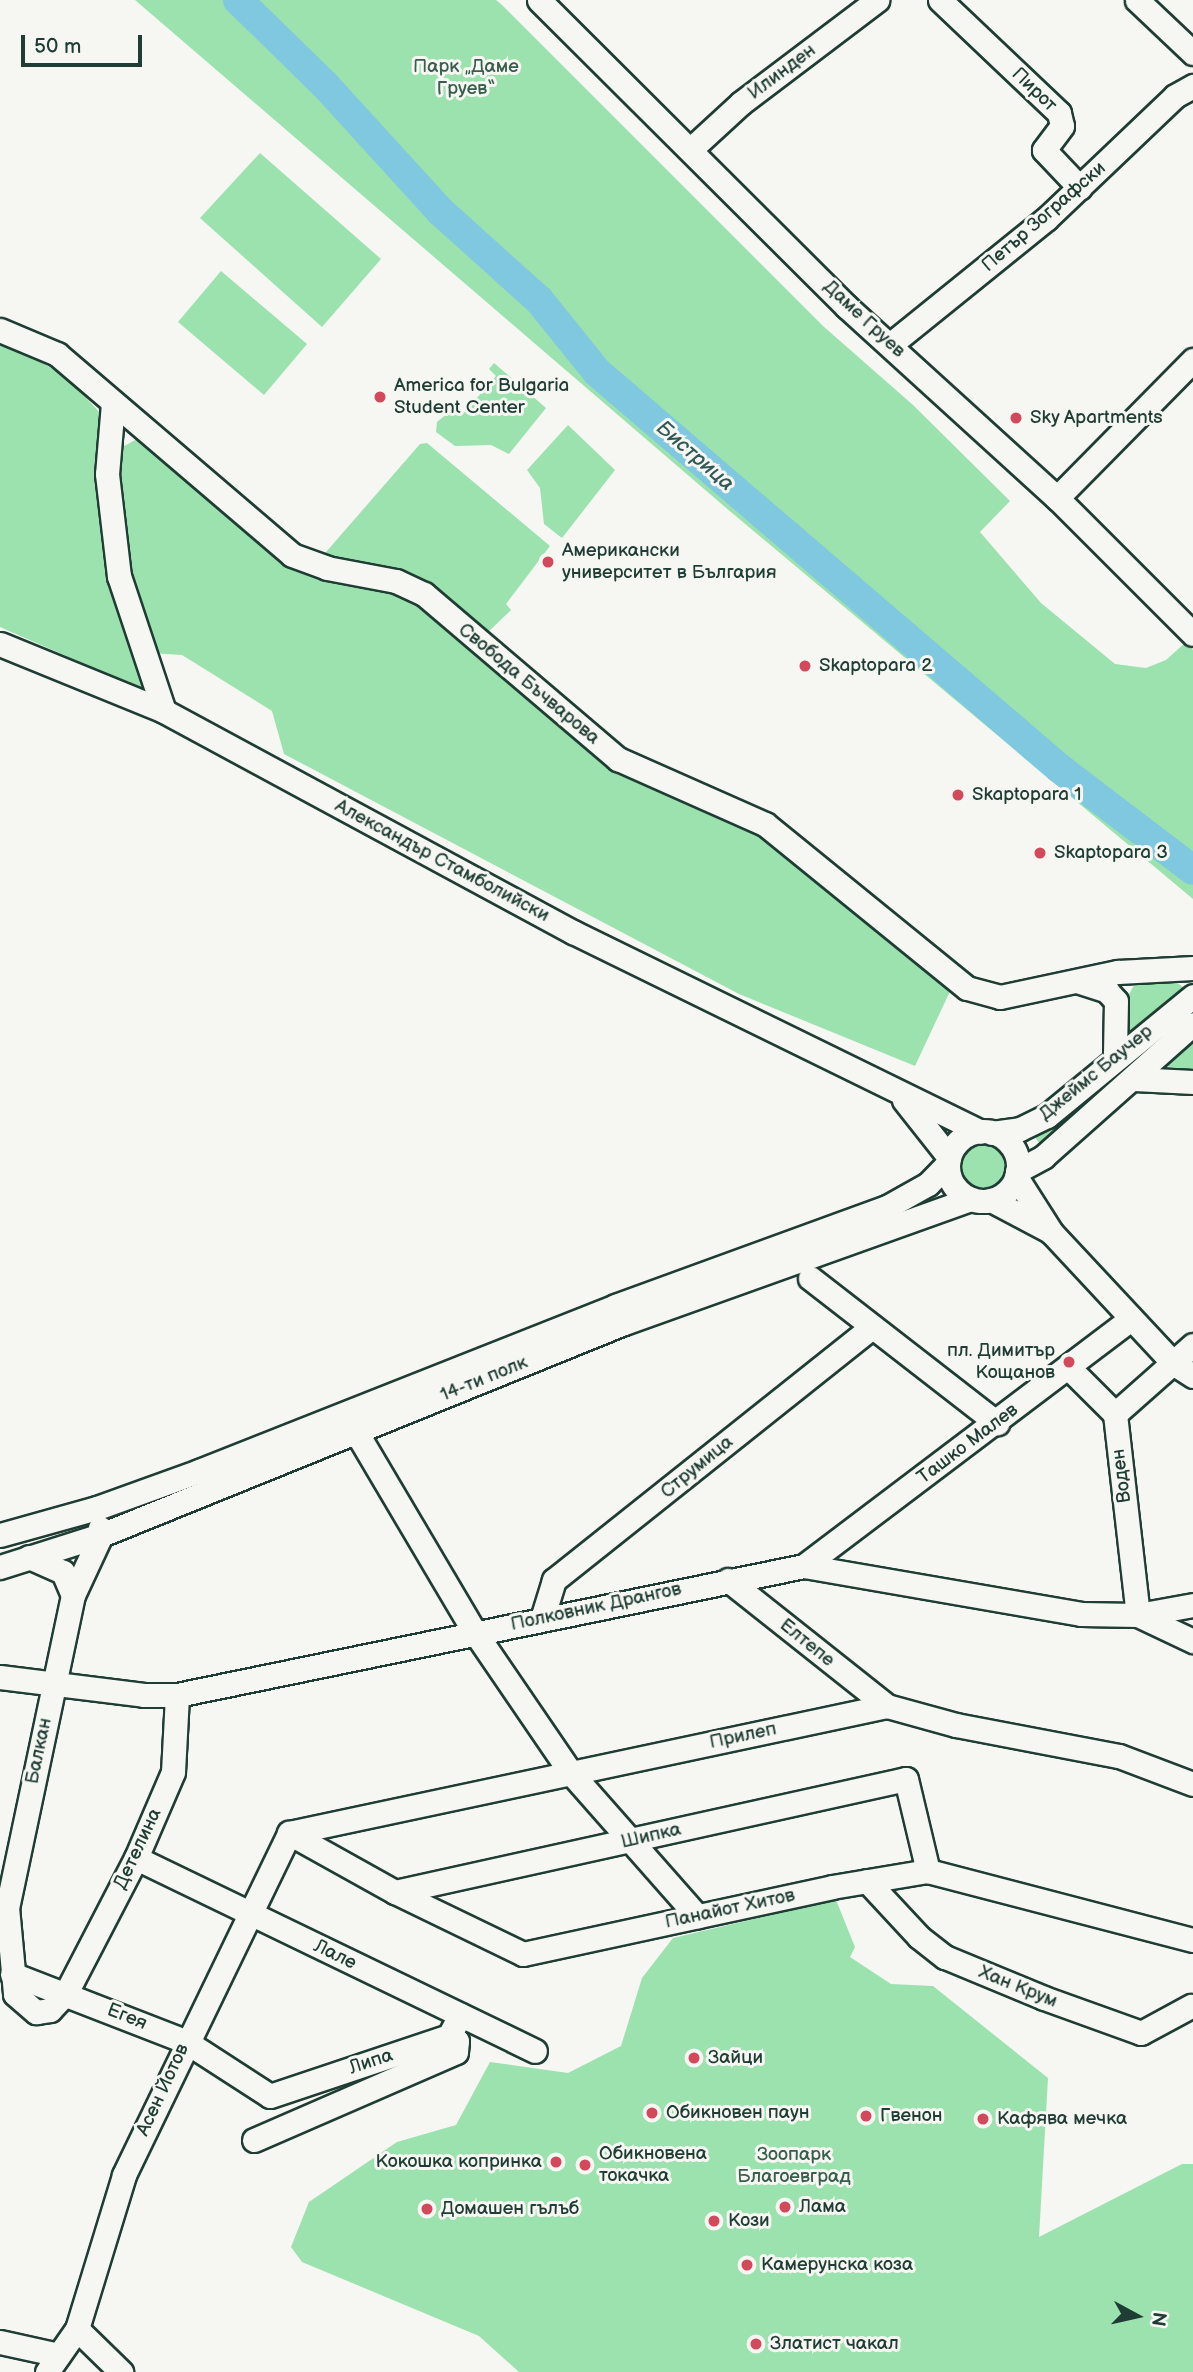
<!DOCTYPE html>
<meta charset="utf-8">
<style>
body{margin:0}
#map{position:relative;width:1193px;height:2372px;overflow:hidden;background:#f6f6f2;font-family:"Balsamiq Sans",sans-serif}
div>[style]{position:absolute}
.green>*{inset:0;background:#9be2af}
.round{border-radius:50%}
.river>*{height:30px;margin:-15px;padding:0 15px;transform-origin:15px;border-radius:15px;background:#7fc8df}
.roads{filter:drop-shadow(2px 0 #1f3d34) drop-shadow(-2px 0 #1f3d34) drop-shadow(0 2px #1f3d34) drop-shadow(0 -2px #1f3d34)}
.minor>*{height:23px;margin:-11.5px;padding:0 11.5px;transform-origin:11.5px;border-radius:11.5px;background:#f6f6f2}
.minor>.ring{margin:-11.5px;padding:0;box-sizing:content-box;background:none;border:23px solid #f6f6f2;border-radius:50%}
.dots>*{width:19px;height:19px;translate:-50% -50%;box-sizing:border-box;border:4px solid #f6f6f2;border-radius:50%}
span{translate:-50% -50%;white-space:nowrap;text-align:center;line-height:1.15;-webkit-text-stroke:6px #f6f6f2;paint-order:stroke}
.park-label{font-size:19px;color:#385e4d}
.street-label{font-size:19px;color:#1f3d34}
.poi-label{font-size:19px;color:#1f3d34}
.left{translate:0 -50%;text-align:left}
.right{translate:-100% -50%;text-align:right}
.water-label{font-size:21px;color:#325956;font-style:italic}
.north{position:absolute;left:1102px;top:2281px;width:70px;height:70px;-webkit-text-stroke:5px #f6f6f2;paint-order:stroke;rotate:98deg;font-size:19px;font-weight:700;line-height:28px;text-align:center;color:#1f3d34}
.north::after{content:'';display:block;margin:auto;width:24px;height:32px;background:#1f3d34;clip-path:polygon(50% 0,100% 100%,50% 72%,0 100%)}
.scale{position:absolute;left:21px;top:35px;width:121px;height:32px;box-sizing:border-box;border:4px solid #1f3d34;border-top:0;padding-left:9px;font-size:21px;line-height:24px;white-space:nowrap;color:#1f3d34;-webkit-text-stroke:5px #f6f6f2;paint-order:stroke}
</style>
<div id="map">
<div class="green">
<div style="clip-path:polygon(135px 0,496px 0,502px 5px,823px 326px,913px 405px,1010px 501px,980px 532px,1041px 603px,1115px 664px,1146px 668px,1166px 660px,1186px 642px,1193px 650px,1193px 899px,725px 507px)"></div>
<div style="clip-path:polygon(260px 153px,381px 259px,322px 327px,200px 218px)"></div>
<div style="clip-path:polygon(221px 271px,307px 344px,264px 395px,178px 322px)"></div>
<div style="clip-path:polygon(0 345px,33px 357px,69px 379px,100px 413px,98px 483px,112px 576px,144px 690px,0 627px)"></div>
<div style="clip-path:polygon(494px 363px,546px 408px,509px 454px,491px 445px,455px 446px,436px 432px,437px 422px,454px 408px,462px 415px,496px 376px,489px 369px)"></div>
<div style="clip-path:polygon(568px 425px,615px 470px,562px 538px,544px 524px,540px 488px,527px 470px)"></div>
<div style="clip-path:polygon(137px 439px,150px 445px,278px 555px,418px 600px,623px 770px,745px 821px,952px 987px,915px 1066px,739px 994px,284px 754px,272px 711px,182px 655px,152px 653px,125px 576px,115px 461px,117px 450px)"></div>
<div style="clip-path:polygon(427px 443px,550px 546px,506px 604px,511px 610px,487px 633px,481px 633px,419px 584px,320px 559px,420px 444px)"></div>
<div style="clip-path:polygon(1170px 978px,1186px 989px,1131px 1036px,1126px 1030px,1125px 1002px,1133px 987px,1141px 981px)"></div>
<div style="clip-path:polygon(1193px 1006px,1193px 1015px,1044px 1149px,1030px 1131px)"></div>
<div style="clip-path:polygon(1193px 1039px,1193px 1075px,1167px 1066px)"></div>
<div class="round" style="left:956px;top:1138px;width:54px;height:54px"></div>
<div style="clip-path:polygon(836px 1900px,855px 1947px,850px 1957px,891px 1984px,933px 1986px,1048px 2078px,1039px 2237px,1182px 2164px,1193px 2164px,1193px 2372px,519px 2372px,479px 2336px,302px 2262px,291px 2247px,309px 2202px,397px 2142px,456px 2125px,490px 2062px,568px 2073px,621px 2046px,642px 1978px,673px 1938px)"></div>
</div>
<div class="river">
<div style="left:238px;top:0;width:123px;rotate:44.3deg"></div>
<div style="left:326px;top:86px;width:169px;rotate:47.6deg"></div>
<div style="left:440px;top:211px;width:133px;rotate:42deg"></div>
<div style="left:539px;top:300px;width:92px;rotate:51.1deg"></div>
<div style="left:597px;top:372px;width:608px;rotate:40.6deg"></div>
<div style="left:1059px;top:768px;width:168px;rotate:37.3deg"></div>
</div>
<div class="roads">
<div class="minor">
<div style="left:539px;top:0;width:435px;rotate:44.9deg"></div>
<div style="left:847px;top:307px;width:284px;rotate:42.3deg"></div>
<div style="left:1057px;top:498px;width:192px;rotate:45deg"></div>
<div style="left:940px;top:0;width:164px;rotate:43.5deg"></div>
<div style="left:1059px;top:113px;width:13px;rotate:77deg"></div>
<div style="left:1062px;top:126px;width:30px;rotate:127deg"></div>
<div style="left:1044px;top:150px;width:52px;rotate:46.5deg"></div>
<div style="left:1137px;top:0;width:77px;rotate:43.4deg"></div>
<div style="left:691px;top:149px;width:68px;rotate:-42.6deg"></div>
<div style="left:741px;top:103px;width:171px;rotate:-37.1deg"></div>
<div style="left:0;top:330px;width:62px;rotate:22.8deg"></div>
<div style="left:57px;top:354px;width:309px;rotate:40.5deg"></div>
<div style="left:292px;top:555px;width:37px;rotate:20deg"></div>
<div style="left:327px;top:568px;width:70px;rotate:10.7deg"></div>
<div style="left:396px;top:581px;width:31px;rotate:25deg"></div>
<div style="left:424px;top:594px;width:255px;rotate:40.4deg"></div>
<div style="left:618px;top:759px;width:161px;rotate:23.9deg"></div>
<div style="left:765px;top:824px;width:260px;rotate:39.1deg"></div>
<div style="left:967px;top:988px;width:34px;rotate:15deg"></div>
<div style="left:1000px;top:997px;width:121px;rotate:-12deg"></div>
<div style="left:1118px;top:972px;width:75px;rotate:-3.1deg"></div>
<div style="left:891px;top:344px;width:199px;rotate:-38.9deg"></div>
<div style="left:1046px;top:219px;width:178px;rotate:-43.6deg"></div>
<div style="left:1175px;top:96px;width:21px;rotate:-29deg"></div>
<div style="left:113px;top:403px;width:71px;rotate:94.8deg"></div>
<div style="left:107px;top:474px;width:103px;rotate:83.3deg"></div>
<div style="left:119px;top:576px;width:142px;rotate:71.6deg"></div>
<div style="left:1057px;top:498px;width:194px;rotate:-45.4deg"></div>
<div style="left:0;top:644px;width:177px;rotate:22.2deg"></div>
<div style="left:164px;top:711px;width:465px;rotate:28.4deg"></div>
<div style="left:573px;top:932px;width:454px;rotate:26.1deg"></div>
<div style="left:1077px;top:981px;width:32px;rotate:18deg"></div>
<div style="left:1107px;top:991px;width:13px;rotate:48deg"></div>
<div style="left:1116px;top:1001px;width:54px;rotate:91.1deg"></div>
<div style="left:1134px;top:1079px;width:59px;rotate:2.9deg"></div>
<div style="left:904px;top:1100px;width:73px;rotate:51.7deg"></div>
<div class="ring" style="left:948px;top:1131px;width:47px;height:47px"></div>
<div style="left:992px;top:1133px;width:28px;rotate:-8deg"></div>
<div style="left:1020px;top:1129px;width:30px;rotate:-26deg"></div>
<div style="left:1047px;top:1116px;width:189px;rotate:-39.4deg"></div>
<div style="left:1017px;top:1171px;width:30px;rotate:-28deg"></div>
<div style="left:1043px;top:1157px;width:200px;rotate:-41.6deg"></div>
<div style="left:1016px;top:1177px;width:65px;rotate:57.5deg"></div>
<div style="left:1051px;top:1232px;width:179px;rotate:47deg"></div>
<div style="left:1173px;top:1363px;width:24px;rotate:33deg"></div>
<div style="left:991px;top:1200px;width:62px;rotate:27.8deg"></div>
<div style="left:810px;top:1278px;width:237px;rotate:37.8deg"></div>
<div style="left:1069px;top:1368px;width:65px;rotate:45deg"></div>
<div style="left:1115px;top:1414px;width:202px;rotate:83.5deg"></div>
<div style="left:1138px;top:1615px;width:61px;rotate:25.3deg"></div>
<div style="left:1115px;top:1414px;width:104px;rotate:-41.5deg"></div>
<div style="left:355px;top:1430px;width:234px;rotate:59.4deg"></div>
<div style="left:474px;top:1631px;width:172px;rotate:55.7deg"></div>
<div style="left:571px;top:1773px;width:191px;rotate:48.6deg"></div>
<div style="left:100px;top:1528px;width:7px;rotate:82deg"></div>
<div style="left:101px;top:1535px;width:66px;rotate:115deg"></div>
<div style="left:73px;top:1595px;width:319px;rotate:101.9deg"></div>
<div style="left:7px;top:1907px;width:87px;rotate:84.7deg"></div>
<div style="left:15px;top:1994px;width:28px;rotate:41deg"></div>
<div style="left:36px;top:2012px;width:14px;rotate:-8deg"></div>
<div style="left:50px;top:2010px;width:23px;rotate:-47deg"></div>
<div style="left:66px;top:1993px;width:152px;rotate:-62.6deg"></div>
<div style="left:136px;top:1858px;width:94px;rotate:-66.7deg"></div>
<div style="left:173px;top:1772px;width:77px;rotate:-87deg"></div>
<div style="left:0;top:1535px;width:101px;rotate:-15.6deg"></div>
<div style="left:97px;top:1508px;width:109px;rotate:-19.9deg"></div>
<div style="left:199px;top:1471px;width:448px;rotate:-21.6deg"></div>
<div style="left:615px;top:1306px;width:289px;rotate:-20deg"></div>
<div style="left:887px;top:1207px;width:47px;rotate:-29.3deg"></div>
<div style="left:928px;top:1184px;width:29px;rotate:-46deg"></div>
<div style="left:29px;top:1557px;width:37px;rotate:24deg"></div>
<div style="left:63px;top:1572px;width:25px;rotate:67deg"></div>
<div style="left:804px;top:1566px;width:410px;rotate:-37.1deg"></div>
<div style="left:0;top:1567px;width:106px;rotate:-17.6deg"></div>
<div style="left:101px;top:1535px;width:564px;rotate:-22.07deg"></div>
<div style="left:624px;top:1323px;width:368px;rotate:-19.7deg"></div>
<div style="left:728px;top:1580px;width:203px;rotate:38.4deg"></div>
<div style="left:542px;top:1619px;width:41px;rotate:-72.9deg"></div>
<div style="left:554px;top:1580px;width:406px;rotate:-38.5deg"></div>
<div style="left:0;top:1677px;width:145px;rotate:7.1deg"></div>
<div style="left:144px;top:1695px;width:33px"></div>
<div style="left:177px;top:1695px;width:640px;rotate:-11.63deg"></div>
<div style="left:804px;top:1566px;width:281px;rotate:9.8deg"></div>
<div style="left:1081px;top:1614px;width:57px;rotate:1deg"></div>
<div style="left:1138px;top:1615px;width:56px;rotate:-10.3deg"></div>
<div style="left:289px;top:1833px;width:121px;rotate:29.1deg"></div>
<div style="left:395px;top:1892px;width:142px;rotate:25.8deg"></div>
<div style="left:523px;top:1954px;width:316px;rotate:-12.2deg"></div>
<div style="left:832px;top:1887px;width:97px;rotate:-9.5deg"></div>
<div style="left:928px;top:1871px;width:274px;rotate:14.6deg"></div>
<div style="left:289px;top:1833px;width:611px;rotate:-11.99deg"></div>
<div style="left:887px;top:1706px;width:72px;rotate:15.4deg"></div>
<div style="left:956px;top:1725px;width:166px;rotate:10.8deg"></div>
<div style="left:1119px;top:1756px;width:79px;rotate:20.7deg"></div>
<div style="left:136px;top:1858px;width:443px;rotate:25.8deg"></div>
<div style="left:867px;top:1881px;width:76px;rotate:47.1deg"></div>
<div style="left:919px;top:1937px;width:33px;rotate:38deg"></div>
<div style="left:945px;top:1957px;width:107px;rotate:22.5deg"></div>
<div style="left:1044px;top:1998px;width:103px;rotate:19.8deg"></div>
<div style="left:1141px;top:2033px;width:57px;rotate:-28.4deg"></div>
<div style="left:395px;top:1892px;width:523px;rotate:-12.47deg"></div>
<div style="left:906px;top:1779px;width:95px;rotate:76.6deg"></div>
<div style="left:12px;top:1974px;width:186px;rotate:21.2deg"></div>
<div style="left:185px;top:2041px;width:101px;rotate:32.9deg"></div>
<div style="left:270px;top:2096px;width:189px;rotate:-18.5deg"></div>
<div style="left:449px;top:2036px;width:24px;rotate:-62deg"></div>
<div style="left:254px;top:2140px;width:220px;rotate:-23.5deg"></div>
<div style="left:456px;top:2052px;width:11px;rotate:-85deg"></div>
<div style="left:457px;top:2041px;width:9px;rotate:-148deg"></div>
<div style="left:77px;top:2329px;width:62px;rotate:44.3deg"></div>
<div style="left:0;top:2342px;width:60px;rotate:12.4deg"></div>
<div style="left:47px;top:2372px;width:52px;rotate:-55.1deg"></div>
<div style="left:77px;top:2329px;width:161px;rotate:-73deg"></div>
<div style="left:124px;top:2175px;width:380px;rotate:-64.2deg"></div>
</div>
</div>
<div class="dots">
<div style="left:380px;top:397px;background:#d1495b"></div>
<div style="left:1016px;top:418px;background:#d1495b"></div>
<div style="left:548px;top:562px;background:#d1495b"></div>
<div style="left:805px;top:666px;background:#d1495b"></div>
<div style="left:958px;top:795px;background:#d1495b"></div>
<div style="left:1040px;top:853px;background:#d1495b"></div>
<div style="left:1069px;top:1362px;background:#d1495b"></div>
<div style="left:694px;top:2058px;background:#d1495b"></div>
<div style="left:652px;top:2113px;background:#d1495b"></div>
<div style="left:866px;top:2116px;background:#d1495b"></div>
<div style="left:983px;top:2119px;background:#d1495b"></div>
<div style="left:556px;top:2162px;background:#d1495b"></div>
<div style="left:585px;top:2165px;background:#d1495b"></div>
<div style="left:785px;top:2207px;background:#d1495b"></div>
<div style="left:427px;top:2209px;background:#d1495b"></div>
<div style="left:714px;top:2221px;background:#d1495b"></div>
<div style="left:747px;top:2265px;background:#d1495b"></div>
<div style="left:756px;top:2344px;background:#d1495b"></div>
</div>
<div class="park-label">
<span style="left:466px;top:78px">Парк „Даме<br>Груев“</span>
<span style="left:794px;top:2166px">Зоопарк<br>Благоевград</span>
</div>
<div class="street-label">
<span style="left:782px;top:72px;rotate:-37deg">Илинден</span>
<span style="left:1034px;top:90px;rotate:44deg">Пирот</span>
<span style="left:1044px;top:217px;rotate:-41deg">Петър Зографски</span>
<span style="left:864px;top:319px;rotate:43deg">Даме Груев</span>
<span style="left:529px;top:684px;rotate:40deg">Свобода Бъчварова</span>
<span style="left:442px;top:861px;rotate:28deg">Александър Стамболийски</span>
<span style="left:1096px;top:1073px;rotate:-39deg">Джеймс Баучер</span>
<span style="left:484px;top:1379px;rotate:-22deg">14-ти полк</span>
<span style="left:968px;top:1444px;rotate:-37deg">Ташко Малев</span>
<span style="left:697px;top:1467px;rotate:-39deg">Струмица</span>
<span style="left:1122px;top:1476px;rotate:-97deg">Воден</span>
<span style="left:596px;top:1607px;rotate:-12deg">Полковник Дрангов</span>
<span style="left:807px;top:1643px;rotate:39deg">Елтепе</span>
<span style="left:743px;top:1736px;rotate:-12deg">Прилеп</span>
<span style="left:39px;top:1751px;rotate:-78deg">Балкан</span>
<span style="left:651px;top:1836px;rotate:-13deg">Шипка</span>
<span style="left:138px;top:1849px;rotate:-65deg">Детелина</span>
<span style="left:730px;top:1909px;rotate:-12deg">Панайот Хитов</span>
<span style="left:335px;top:1955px;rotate:26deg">Лале</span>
<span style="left:1018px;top:1987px;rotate:22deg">Хан Крум</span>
<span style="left:127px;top:2017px;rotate:22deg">Егея</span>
<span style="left:371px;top:2062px;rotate:-18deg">Липа</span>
<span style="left:163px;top:2090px;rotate:-65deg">Асен Йотов</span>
</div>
<div class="poi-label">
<span class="left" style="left:394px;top:397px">America for Bulgaria<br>Student Center</span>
<span class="left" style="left:1030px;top:418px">Sky Apartments</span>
<span class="left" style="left:562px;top:562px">Американски<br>университет в България</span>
<span class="left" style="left:819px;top:666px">Skaptopara 2</span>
<span class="left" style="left:972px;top:795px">Skaptopara 1</span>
<span class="left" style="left:1054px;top:853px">Skaptopara 3</span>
<span class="right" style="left:1055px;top:1362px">пл. Димитър<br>Кощанов</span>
<span class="left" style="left:708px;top:2058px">Зайци</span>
<span class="left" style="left:666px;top:2113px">Обикновен паун</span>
<span class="left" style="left:880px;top:2116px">Гвенон</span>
<span class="left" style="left:997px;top:2119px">Кафява мечка</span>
<span class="left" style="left:599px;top:2165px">Обикновена<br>токачка</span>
<span class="right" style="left:542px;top:2162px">Кокошка копринка</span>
<span class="left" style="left:799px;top:2207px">Лама</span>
<span class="left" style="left:441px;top:2209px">Домашен гълъб</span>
<span class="left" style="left:728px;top:2221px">Кози</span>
<span class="left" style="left:761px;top:2265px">Камерунска коза</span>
<span class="left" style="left:770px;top:2344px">Златист чакал</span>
</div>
<div class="water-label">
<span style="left:695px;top:456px;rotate:41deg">Бистрица</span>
</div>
<div class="north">N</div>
<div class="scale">50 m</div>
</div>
